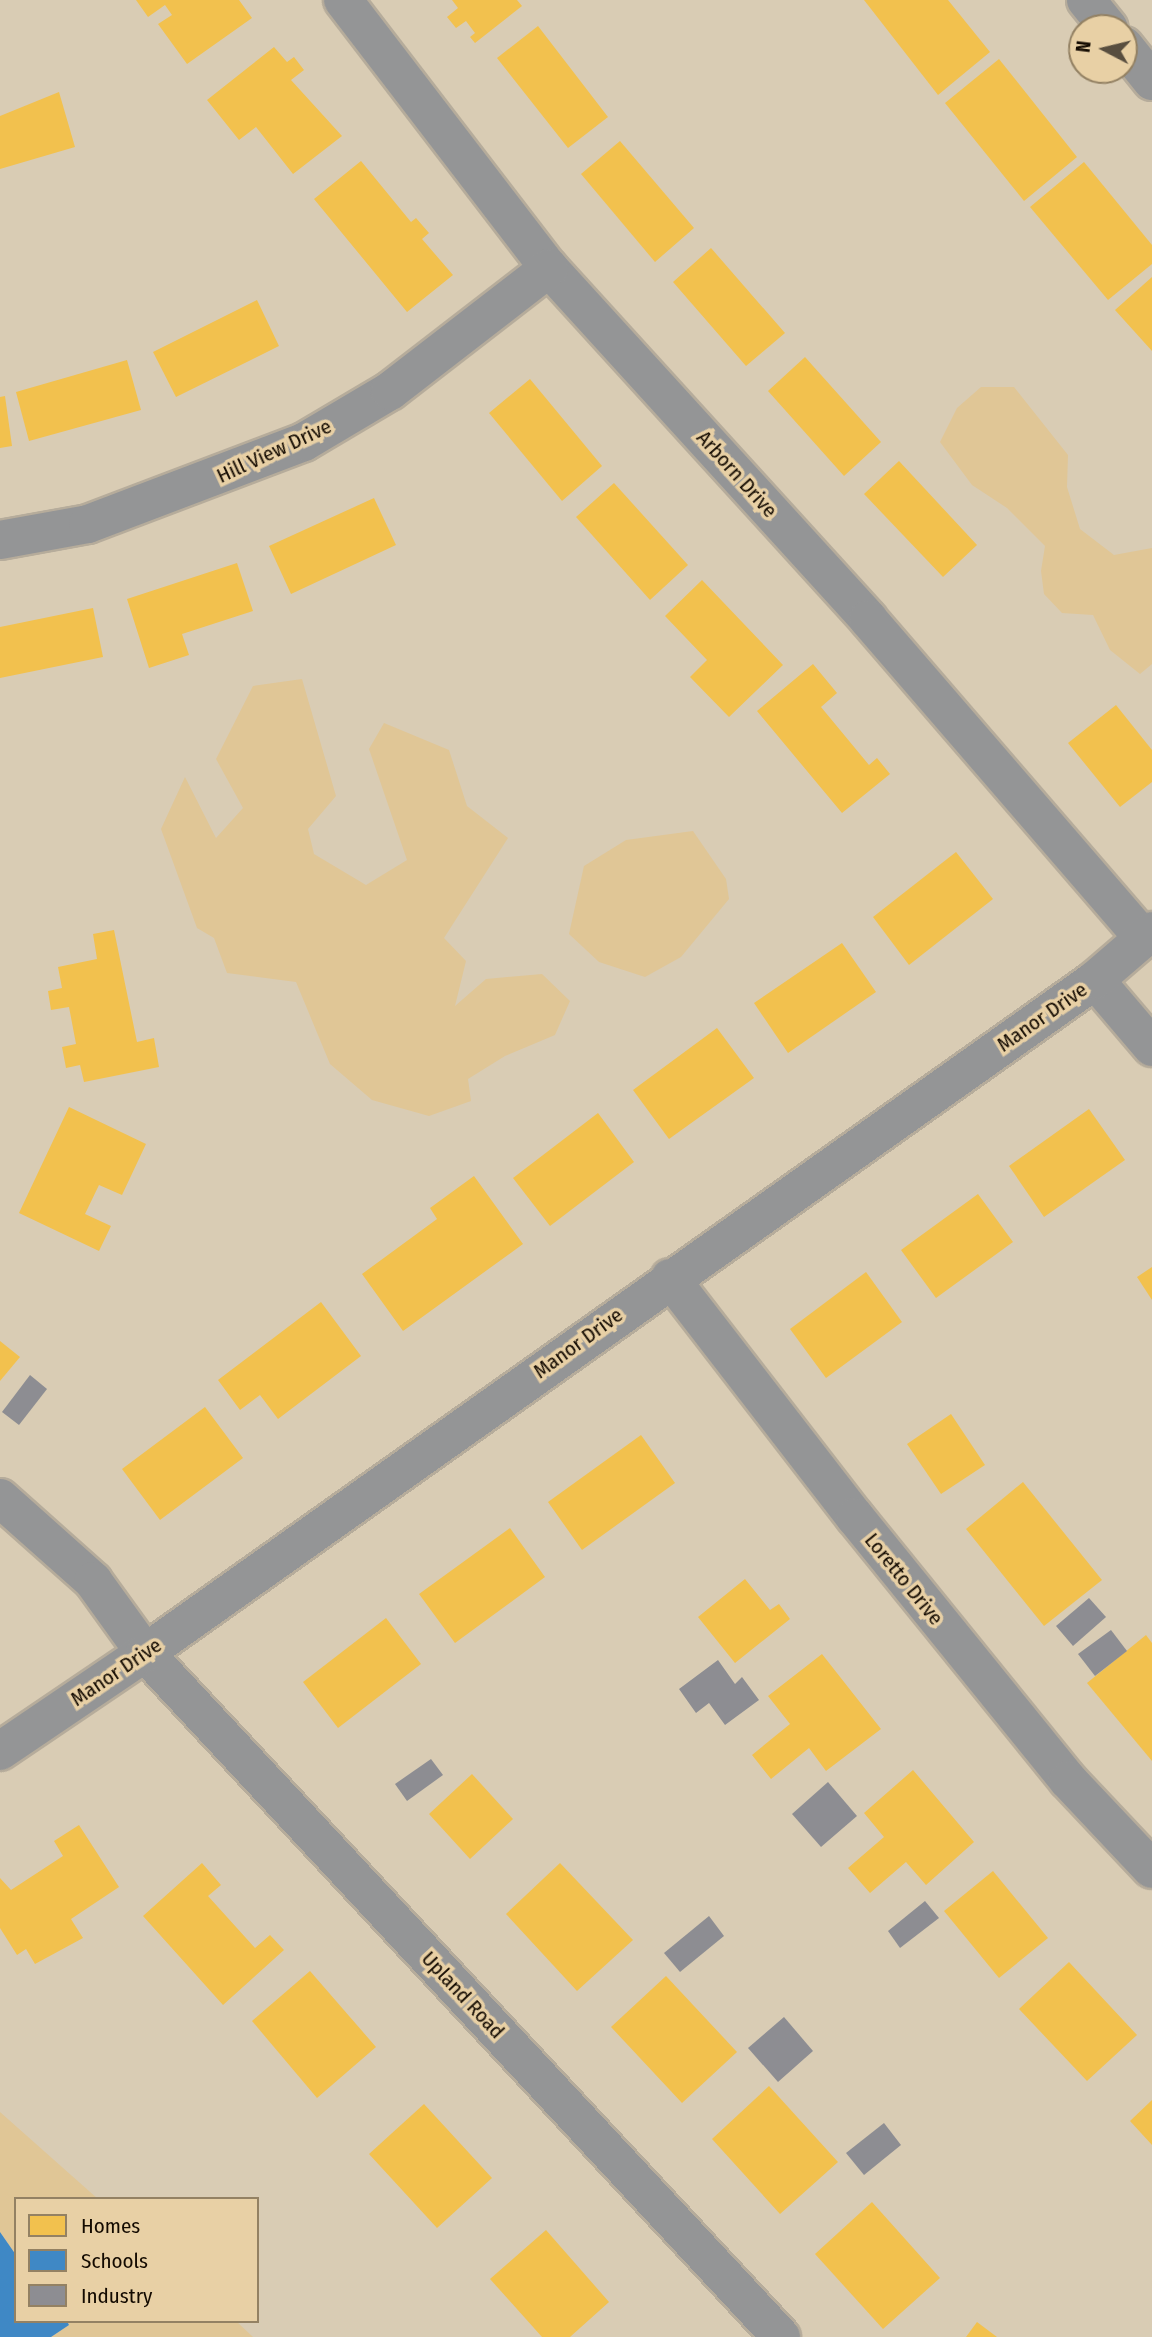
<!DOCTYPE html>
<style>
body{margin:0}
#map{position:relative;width:1152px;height:2337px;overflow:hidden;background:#d9ccb4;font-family:"Fira Sans Condensed",sans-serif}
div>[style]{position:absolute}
.green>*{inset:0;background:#e0c696}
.homes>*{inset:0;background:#f2c14e}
.schools>*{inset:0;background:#3f88c5}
.industry>*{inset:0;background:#8d8d92}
.roads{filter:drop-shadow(2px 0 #b6ac9b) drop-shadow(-2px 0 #b6ac9b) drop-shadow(0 2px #b6ac9b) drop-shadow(0 -2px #b6ac9b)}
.minor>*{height:38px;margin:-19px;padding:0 19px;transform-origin:19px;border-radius:19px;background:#949596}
span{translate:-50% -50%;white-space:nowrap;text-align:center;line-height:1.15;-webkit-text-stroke:7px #e8d0a5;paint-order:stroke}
.street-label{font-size:21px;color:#130a00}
.legend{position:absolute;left:14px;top:2197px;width:245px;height:126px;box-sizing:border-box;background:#e8d0a5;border:2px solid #938163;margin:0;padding:9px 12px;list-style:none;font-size:21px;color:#130a00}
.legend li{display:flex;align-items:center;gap:14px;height:35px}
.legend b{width:35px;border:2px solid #938163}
.north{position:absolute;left:1068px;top:14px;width:70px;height:70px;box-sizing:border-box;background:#e8d0a5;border:2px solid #938163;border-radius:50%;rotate:277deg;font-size:19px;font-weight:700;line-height:28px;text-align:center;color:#130a00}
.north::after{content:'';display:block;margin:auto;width:24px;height:32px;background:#584e3f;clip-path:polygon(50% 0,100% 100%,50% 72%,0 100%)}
</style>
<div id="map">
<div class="green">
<div style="clip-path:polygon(981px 387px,1014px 387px,1068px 455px,1067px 487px,1080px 529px,1114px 555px,1152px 548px,1152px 664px,1140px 674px,1110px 650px,1093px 615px,1062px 613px,1044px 594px,1041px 571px,1045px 546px,1007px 508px,972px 485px,940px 442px,957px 408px)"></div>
<div style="clip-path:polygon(302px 679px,336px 796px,308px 829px,314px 854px,366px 885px,407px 860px,369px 749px,384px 723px,449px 750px,467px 806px,508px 838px,444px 938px,466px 961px,455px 1006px,486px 979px,542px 974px,570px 1001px,555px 1035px,505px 1056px,468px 1079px,471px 1101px,429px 1116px,372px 1100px,330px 1064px,296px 982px,227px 973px,214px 938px,197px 928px,161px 829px,185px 777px,216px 838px,243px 808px,216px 759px,253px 686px)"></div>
<div style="clip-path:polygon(693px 831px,726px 879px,729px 899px,681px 957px,645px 977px,599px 962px,569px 934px,584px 866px,626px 840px)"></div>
<div style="clip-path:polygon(0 2112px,98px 2199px,16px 2199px,16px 2255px,0 2232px)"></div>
<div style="clip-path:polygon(67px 2321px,236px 2321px,253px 2337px,51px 2337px,69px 2325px)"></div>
</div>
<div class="homes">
<div style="clip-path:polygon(136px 0,239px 0,252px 18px,187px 64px,158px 24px,172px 15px,165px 5px,148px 17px)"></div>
<div style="clip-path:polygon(452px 0,517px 0,522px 6px,475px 43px,470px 37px,475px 33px,466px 21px,456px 28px,447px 17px,458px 8px)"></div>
<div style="clip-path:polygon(864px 0,948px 0,990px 52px,938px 95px)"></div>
<div style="clip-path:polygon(538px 26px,608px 117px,568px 148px,497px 58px)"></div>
<div style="clip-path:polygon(274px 47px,287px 62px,294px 57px,304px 70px,291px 80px,342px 136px,293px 174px,256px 127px,239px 140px,207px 100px)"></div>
<div style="clip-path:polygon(999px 59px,1077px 157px,1024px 201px,945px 103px)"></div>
<div style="clip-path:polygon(59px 92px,75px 147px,0 169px,0 116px)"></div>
<div style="clip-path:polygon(620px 141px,694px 228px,655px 262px,581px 174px)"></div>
<div style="clip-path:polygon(361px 161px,411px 222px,416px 218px,429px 233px,422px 239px,453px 275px,407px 312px,314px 199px)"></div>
<div style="clip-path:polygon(1084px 162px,1152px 245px,1152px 264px,1108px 300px,1030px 207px)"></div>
<div style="clip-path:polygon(711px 248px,785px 333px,746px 366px,673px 282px)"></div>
<div style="clip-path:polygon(1152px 277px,1152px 351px,1115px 310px)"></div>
<div style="clip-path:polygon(257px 300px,279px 346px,176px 397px,153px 352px)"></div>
<div style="clip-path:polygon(805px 357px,881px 442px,844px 476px,768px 391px)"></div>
<div style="clip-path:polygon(127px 360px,141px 410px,29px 441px,16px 392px)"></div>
<div style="clip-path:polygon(530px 379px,602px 466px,562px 501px,489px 413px)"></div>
<div style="clip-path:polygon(5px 396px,12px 446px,0 448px,0 397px)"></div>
<div style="clip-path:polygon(899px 461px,977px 545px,943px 577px,864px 494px)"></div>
<div style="clip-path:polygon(614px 483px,688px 565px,650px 600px,576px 517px)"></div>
<div style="clip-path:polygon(374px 498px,396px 545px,291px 594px,269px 546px)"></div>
<div style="clip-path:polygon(237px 563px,253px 611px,182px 634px,189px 655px,149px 668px,127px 599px)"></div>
<div style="clip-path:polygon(702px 580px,783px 665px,729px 717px,690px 677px,707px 660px,665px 616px)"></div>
<div style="clip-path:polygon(93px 608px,103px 657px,0 678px,0 627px)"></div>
<div style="clip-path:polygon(813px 664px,837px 693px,821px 707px,869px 765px,877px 758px,890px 774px,842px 813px,757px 711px)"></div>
<div style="clip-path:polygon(1116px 705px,1152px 750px,1152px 782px,1120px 807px,1068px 743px)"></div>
<div style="clip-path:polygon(956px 852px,993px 899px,909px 965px,873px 917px)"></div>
<div style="clip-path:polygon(114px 930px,137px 1042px,154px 1038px,159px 1067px,84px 1082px,80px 1065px,66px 1068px,62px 1047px,76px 1044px,69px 1007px,51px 1010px,48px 991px,62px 988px,58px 967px,97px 959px,93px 934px)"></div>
<div style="clip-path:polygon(842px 943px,876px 992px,788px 1053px,754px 1003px)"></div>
<div style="clip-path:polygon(717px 1028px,754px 1078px,669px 1139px,633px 1090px)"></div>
<div style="clip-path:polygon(69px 1107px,146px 1144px,122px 1195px,99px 1185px,85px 1214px,111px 1226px,99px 1251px,19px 1213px)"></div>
<div style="clip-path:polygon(1089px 1109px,1125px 1160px,1044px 1217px,1009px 1166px)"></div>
<div style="clip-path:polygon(598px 1113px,634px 1162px,550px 1226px,513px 1178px)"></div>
<div style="clip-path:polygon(474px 1176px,523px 1244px,403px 1331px,362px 1274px,437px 1219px,430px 1208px)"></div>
<div style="clip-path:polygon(978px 1194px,1013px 1242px,936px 1298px,901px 1250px)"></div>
<div style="clip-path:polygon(1152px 1267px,1152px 1300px,1137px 1277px)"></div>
<div style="clip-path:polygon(866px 1272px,902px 1322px,826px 1378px,790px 1329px)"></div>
<div style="clip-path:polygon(321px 1302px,361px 1356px,278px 1419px,260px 1395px,240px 1410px,218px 1380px)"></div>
<div style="clip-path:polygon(0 1341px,20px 1357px,0 1381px)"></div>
<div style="clip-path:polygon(205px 1407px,243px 1458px,160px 1520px,122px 1469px)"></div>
<div style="clip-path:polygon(951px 1414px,985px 1465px,941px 1494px,907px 1444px)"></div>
<div style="clip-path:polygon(641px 1435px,675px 1483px,582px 1550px,548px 1502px)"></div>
<div style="clip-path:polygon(1023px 1482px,1102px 1580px,1044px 1626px,966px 1529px)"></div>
<div style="clip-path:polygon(510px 1528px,545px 1577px,455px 1643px,419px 1594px)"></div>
<div style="clip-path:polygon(745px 1579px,770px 1610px,779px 1604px,790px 1619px,735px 1663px,698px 1617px)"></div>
<div style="clip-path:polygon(386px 1618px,421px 1664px,338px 1728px,303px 1682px)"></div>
<div style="clip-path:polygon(1146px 1635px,1152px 1643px,1152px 1761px,1087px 1683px)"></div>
<div style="clip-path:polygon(822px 1654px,881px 1729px,826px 1771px,809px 1748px,771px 1779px,752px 1755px,790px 1724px,768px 1696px)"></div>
<div style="clip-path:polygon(913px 1770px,974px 1842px,926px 1885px,906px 1862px,870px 1893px,848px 1868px,884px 1837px,864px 1813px)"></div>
<div style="clip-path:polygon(472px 1774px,513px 1819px,470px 1859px,429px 1814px)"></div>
<div style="clip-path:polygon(79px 1825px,119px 1887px,71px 1919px,83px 1938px,35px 1964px,26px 1949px,17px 1955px,0 1928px,0 1878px,11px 1890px,63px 1856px,54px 1841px)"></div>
<div style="clip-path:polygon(202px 1863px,221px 1885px,208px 1896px,255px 1948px,270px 1935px,284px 1950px,223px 2005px,143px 1916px)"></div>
<div style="clip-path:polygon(560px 1863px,633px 1940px,577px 1991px,506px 1914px)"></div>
<div style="clip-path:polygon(993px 1871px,1048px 1938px,999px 1978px,944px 1911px)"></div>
<div style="clip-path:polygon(1069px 1962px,1137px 2035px,1087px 2081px,1019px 2009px)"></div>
<div style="clip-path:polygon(310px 1971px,376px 2047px,317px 2098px,252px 2021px)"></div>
<div style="clip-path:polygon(666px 1976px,737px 2052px,682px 2103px,611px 2027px)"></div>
<div style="clip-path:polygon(769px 2086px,838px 2162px,780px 2214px,712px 2139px)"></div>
<div style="clip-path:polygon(1152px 2100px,1152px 2145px,1130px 2121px)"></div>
<div style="clip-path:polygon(424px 2104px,492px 2178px,437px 2228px,369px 2154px)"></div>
<div style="clip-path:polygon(872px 2202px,940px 2278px,883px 2329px,815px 2254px)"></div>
<div style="clip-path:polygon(546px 2230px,609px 2302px,570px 2337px,542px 2337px,490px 2279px)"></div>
<div style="clip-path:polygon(977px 2322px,997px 2337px,966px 2337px)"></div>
</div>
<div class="schools">
<div style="clip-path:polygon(0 2232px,16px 2255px,16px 2321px,67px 2321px,69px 2325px,51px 2337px,0 2337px)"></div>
</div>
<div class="industry">
<div style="clip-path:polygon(30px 1375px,47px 1389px,19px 1425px,2px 1412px)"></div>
<div style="clip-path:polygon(1089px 1598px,1106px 1617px,1073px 1646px,1056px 1626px)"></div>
<div style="clip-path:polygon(1111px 1630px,1127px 1651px,1095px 1676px,1078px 1654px)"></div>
<div style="clip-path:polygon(718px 1660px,735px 1684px,742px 1677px,759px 1700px,725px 1725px,709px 1703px,696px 1713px,679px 1689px)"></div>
<div style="clip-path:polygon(431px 1759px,443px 1775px,407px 1801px,395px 1784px)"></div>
<div style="clip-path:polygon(828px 1782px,857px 1816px,821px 1847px,792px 1814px)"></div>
<div style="clip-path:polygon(925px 1901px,939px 1918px,900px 1948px,888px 1931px)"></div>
<div style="clip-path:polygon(709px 1916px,724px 1936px,680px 1972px,664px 1953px)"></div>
<div style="clip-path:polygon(784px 2017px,813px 2051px,778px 2082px,748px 2048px)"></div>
<div style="clip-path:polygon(884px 2123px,901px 2145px,864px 2175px,846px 2153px)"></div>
</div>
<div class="roads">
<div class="minor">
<div style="left:343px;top:0;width:338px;rotate:52.5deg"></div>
<div style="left:549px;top:268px;width:474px;rotate:47.7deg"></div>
<div style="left:868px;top:619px;width:421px;rotate:49.2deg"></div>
<div style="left:1086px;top:0;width:36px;rotate:51deg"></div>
<div style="left:1124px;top:46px;width:45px;rotate:51.3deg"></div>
<div style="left:0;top:540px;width:89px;rotate:-10.3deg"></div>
<div style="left:88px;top:524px;width:231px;rotate:-20.8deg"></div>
<div style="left:304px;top:442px;width:100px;rotate:-30.7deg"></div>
<div style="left:390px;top:391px;width:201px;rotate:-37.7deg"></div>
<div style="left:1095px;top:980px;width:88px;rotate:49.6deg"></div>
<div style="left:670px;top:1278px;width:302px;rotate:52.3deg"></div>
<div style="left:855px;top:1517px;width:338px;rotate:51deg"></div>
<div style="left:1068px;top:1780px;width:122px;rotate:46.7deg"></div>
<div style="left:0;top:1498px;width:125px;rotate:41.7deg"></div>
<div style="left:93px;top:1581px;width:89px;rotate:54.2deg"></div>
<div style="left:145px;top:1653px;width:934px;rotate:47.08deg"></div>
<div style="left:0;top:1751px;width:175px;rotate:-34.1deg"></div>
<div style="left:145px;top:1653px;width:1164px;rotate:-35.31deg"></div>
<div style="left:1095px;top:980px;width:75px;rotate:-40.7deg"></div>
</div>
</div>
<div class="street-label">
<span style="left:274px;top:451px;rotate:-25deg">Hill View Drive</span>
<span style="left:737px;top:474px;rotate:48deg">Arborn Drive</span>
<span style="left:1042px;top:1017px;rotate:-35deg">Manor Drive</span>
<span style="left:578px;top:1343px;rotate:-36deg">Manor Drive</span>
<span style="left:904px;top:1579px;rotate:51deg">Loretto Drive</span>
<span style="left:116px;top:1672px;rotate:-34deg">Manor Drive</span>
<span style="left:463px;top:1995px;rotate:47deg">Upland Road</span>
</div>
<ul class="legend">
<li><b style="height:19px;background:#f2c14e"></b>Homes</li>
<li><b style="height:19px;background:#3f88c5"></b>Schools</li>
<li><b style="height:19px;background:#8d8d92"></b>Industry</li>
</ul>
<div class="north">N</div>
</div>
